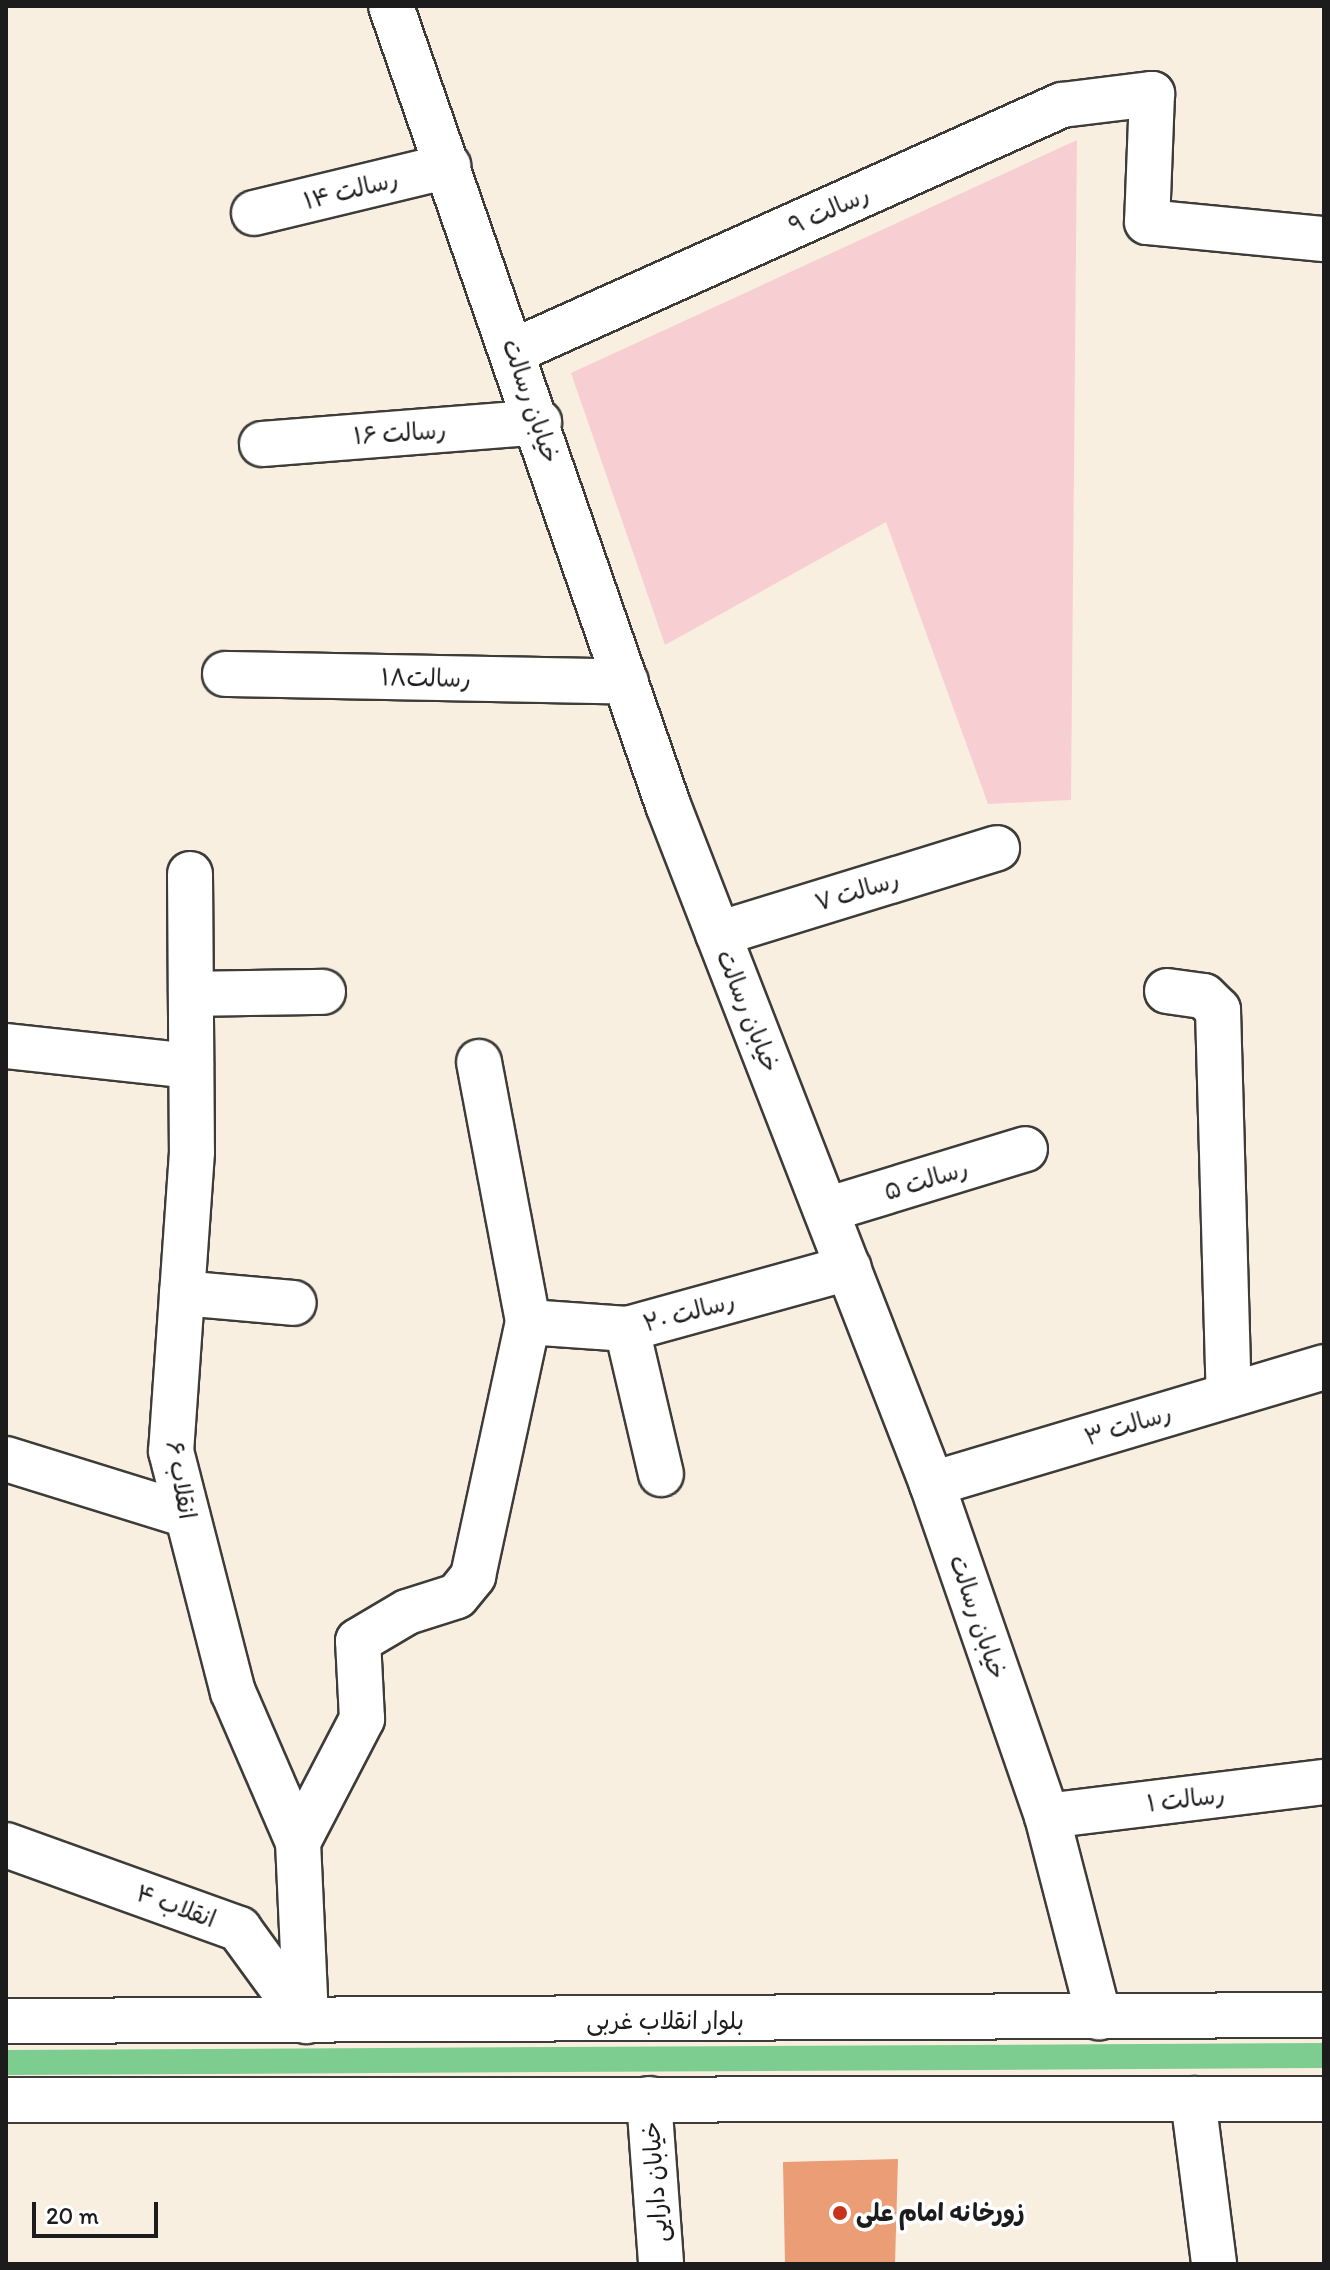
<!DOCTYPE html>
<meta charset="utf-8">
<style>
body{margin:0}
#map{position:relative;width:1330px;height:2270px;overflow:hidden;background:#f8efe0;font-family:Itim,"Playpen Sans Arabic",sans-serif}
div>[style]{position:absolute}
.built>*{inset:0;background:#f7cfd3}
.green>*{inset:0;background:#7ccd8f}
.building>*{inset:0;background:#eb9e75}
.roads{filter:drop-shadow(2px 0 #3d3c39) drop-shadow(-2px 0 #3d3c39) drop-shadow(0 2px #3d3c39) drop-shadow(0 -2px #3d3c39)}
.minor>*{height:44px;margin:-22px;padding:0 22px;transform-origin:22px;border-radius:22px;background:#fff}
.major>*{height:44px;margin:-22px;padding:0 22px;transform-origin:22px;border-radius:22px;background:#fff}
.dots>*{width:22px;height:22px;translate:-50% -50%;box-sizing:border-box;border:4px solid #fff;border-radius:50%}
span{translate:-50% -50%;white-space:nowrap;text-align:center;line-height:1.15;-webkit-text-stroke:7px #fff;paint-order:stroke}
.street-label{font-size:24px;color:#1c1c1c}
.poi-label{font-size:24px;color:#1c1c1c;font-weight:700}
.left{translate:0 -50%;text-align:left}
.frame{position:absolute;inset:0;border:8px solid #1c1c1c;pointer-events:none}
.scale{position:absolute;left:32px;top:2202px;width:126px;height:36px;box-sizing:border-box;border:4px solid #1c1c1c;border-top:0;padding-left:10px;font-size:24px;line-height:28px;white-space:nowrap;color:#1c1c1c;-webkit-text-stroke:6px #fff;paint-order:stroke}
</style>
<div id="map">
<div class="built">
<div style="clip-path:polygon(1077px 140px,1071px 800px,988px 804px,886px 522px,665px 645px,571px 373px)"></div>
</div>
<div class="green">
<div style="clip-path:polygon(1324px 2043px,1324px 2068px,6px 2075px,6px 2050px)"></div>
</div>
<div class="building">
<div style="clip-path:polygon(898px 2159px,895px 2264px,785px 2264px,783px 2162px)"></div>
</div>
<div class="roads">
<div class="minor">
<div style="left:391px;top:6px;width:846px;rotate:70.88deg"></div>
<div style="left:668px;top:805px;width:729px;rotate:68.75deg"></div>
<div style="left:932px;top:1484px;width:351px;rotate:70.9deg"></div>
<div style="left:1047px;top:1816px;width:208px;rotate:75.5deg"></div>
<div style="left:254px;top:213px;width:200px;rotate:-13.6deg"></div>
<div style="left:514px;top:351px;width:601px;rotate:-24.18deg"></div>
<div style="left:1062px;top:105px;width:91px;rotate:-7deg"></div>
<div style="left:1152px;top:94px;width:128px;rotate:92.2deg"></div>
<div style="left:1147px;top:222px;width:178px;rotate:5.5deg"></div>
<div style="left:262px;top:444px;width:278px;rotate:-4.5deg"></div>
<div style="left:225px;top:674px;width:401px;rotate:1.1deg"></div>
<div style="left:190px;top:874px;width:278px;rotate:89.6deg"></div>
<div style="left:192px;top:1152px;width:300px;rotate:94deg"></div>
<div style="left:171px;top:1451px;width:249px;rotate:75.6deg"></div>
<div style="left:233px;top:1692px;width:163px;rotate:66.6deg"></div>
<div style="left:298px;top:1842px;width:179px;rotate:87.4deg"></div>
<div style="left:718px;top:934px;width:292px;rotate:-17.1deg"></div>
<div style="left:1167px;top:991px;width:37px;rotate:8deg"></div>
<div style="left:1204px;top:996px;width:20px;rotate:45deg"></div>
<div style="left:1218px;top:1010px;width:385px;rotate:88.4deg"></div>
<div style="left:191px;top:994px;width:132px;rotate:-0.9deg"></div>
<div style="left:6px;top:1046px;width:186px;rotate:6.2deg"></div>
<div style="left:479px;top:1062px;width:265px;rotate:79.3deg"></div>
<div style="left:826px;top:1210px;width:208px;rotate:-17deg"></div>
<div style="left:182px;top:1293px;width:112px;rotate:5.1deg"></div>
<div style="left:6px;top:1459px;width:189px;rotate:17.2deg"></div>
<div style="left:661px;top:1474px;width:149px;rotate:-103.2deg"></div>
<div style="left:627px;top:1329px;width:230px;rotate:-15.4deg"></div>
<div style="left:932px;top:1484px;width:409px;rotate:-16.6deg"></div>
<div style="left:1047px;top:1816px;width:279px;rotate:-7deg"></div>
<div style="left:298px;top:1842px;width:139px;rotate:-62.5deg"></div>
<div style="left:362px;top:1719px;width:78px;rotate:-92.9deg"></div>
<div style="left:358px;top:1641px;width:57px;rotate:-30.6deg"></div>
<div style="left:407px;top:1612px;width:52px;rotate:-17.7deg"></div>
<div style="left:457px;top:1596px;width:26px;rotate:-51deg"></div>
<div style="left:473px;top:1576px;width:260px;rotate:-77.8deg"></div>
<div style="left:528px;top:1322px;width:99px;rotate:4deg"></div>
<div style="left:6px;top:1845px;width:248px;rotate:19.8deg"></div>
<div style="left:239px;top:1929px;width:114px;rotate:53.9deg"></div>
<div style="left:649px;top:2099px;width:165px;rotate:85.8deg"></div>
<div style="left:1193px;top:2099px;width:166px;rotate:82.7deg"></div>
</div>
<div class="major">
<div style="left:6px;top:2021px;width:1318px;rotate:-0.26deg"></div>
<div style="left:6px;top:2100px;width:1318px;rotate:-0.04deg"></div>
</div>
</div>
<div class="dots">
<div style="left:840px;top:2213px;background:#c8321e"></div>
</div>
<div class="street-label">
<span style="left:351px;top:190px;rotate:-14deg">رسالت ۱۴</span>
<span style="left:829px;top:210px;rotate:-24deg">رسالت ۹</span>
<span style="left:531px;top:401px;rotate:71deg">خیابان رسالت</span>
<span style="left:400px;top:433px;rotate:-4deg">رسالت ۱۶</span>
<span style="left:426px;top:678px;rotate:1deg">رسالت۱۸</span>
<span style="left:857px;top:891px;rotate:-17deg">رسالت ۷</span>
<span style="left:748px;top:1011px;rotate:68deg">خیابان رسالت</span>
<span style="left:926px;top:1180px;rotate:-17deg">رسالت ۵</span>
<span style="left:689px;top:1312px;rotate:-15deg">رسالت ۲۰</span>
<span style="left:1128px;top:1425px;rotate:-17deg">رسالت ۳</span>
<span style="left:181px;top:1480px;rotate:80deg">انقلاب ۶</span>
<span style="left:978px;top:1617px;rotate:71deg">خیابان رسالت</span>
<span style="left:1186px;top:1799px;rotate:-7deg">رسالت ۱</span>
<span style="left:176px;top:1906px;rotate:20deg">انقلاب ۴</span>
<span style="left:665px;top:2021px">بلوار انقلاب غربی</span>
<span style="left:655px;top:2182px;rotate:-94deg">خیابان دارایی</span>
</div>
<div class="poi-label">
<span class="left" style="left:856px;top:2213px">زورخانه امام علی</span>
</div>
<div class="frame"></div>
<div class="scale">20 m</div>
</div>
